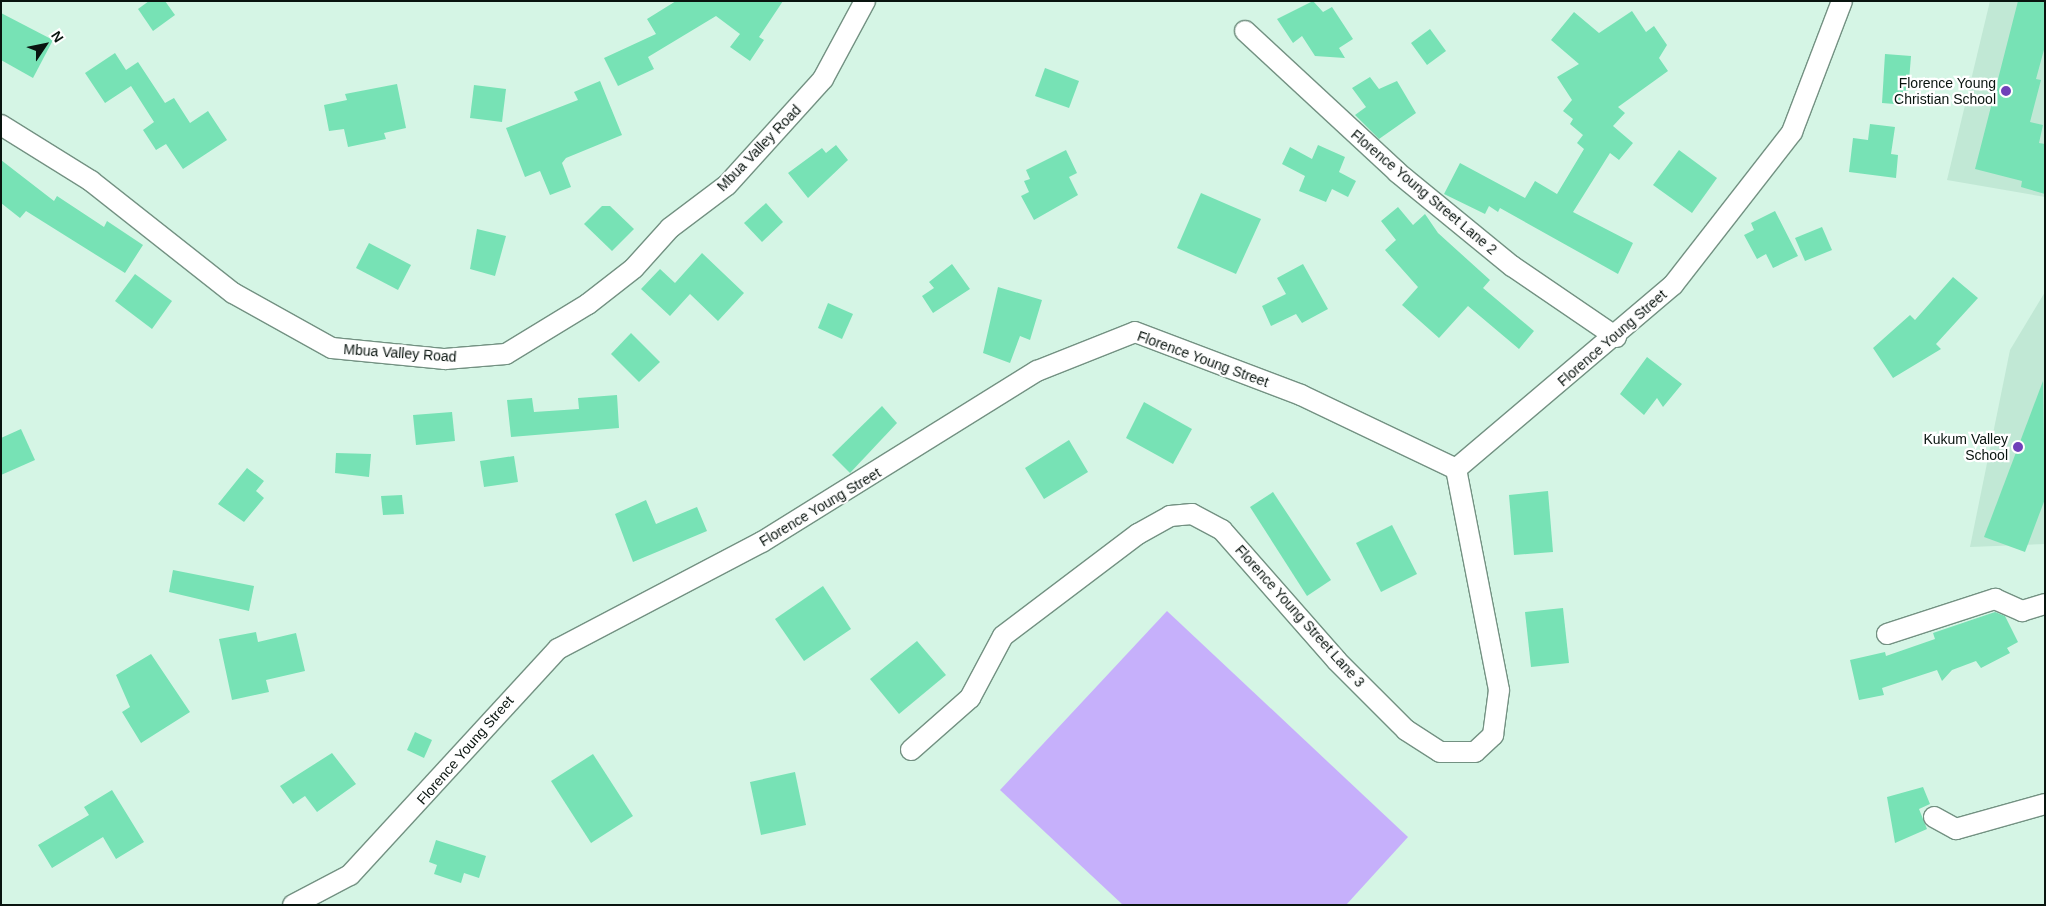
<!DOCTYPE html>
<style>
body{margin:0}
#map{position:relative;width:2046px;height:906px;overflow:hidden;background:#d5f5e5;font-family:Arial,sans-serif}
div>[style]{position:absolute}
.built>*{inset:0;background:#c1e8d5}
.green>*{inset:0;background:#c6b0fb}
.building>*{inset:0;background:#77e2b5}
.roads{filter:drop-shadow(1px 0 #739182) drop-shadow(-1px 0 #739182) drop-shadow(0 1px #739182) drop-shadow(0 -1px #739182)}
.minor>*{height:20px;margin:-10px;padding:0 10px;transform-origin:10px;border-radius:10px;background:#fff}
.dots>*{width:14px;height:14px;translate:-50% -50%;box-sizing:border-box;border:2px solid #fff;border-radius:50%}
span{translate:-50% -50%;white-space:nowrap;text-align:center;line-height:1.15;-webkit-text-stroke:4.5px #fff;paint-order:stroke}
.poi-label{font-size:14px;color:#09140f}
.right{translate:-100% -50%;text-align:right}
.street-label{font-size:14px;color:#09140f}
.frame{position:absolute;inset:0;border:2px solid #09140f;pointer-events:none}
.north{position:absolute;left:20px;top:20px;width:50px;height:50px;-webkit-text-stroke:4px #fff;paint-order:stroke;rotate:56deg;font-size:14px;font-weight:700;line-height:20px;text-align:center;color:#09140f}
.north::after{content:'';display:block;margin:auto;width:18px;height:22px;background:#09140f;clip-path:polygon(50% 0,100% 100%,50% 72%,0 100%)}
</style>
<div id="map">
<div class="built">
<div style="clip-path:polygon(1990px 1px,2045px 1px,2045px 197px,1947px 180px)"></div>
<div style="clip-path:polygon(2045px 292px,2045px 544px,1970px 547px,2010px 350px)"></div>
</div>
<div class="green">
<div style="clip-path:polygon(1167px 611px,1408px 837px,1346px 905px,1123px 905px,1000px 790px)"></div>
</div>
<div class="building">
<div style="clip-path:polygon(149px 1px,165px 1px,175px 15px,153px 31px,138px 9px)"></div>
<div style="clip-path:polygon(676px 1px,783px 1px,759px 37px,764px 40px,750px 61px,730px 47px,740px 34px,716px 16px,648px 57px,654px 69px,618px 86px,604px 58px,656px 34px,647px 19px)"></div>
<div style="clip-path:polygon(1313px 1px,1323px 12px,1332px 7px,1353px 39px,1339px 48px,1345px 58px,1315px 56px,1302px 36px,1293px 43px,1277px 19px)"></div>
<div style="clip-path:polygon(2018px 1px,2045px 1px,2045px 46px,2036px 79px,2041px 80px,2030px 122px,2043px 125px,2039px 143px,2045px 144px,2045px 194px,2021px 187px,2022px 181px,1975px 169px)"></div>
<div style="clip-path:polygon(1632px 11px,1646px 32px,1654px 26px,1667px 45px,1659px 58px,1668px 71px,1618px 107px,1625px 113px,1613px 126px,1633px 143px,1619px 160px,1610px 153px,1573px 212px,1633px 243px,1618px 274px,1500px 208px,1498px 212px,1489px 206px,1485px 214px,1444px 194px,1460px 163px,1525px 198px,1535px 181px,1557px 194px,1584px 149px,1577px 143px,1583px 135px,1570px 124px,1573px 119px,1563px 111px,1572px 100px,1557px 77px,1579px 64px,1551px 40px,1574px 12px,1599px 33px)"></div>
<div style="clip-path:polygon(1px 13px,53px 40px,33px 78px,1px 60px)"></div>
<div style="clip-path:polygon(1430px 29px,1446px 51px,1427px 65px,1411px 43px)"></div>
<div style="clip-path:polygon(115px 53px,126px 70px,138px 62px,165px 103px,174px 98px,190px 123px,208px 111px,227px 140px,183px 169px,166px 144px,156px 150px,143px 130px,154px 122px,131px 86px,105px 103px,85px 73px)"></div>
<div style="clip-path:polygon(1885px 54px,1911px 56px,1907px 105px,1882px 103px)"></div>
<div style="clip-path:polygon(1045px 68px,1079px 81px,1069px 108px,1035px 96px)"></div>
<div style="clip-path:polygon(1370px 77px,1379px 89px,1397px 81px,1416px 113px,1379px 139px,1355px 115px,1366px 107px,1352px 88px)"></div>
<div style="clip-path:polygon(600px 81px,622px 135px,566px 158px,562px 163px,571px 187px,550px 195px,540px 171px,525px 177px,506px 128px,578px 100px,574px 92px)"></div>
<div style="clip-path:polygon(397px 84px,406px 128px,384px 133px,386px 139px,348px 147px,344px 129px,329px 131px,324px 105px,347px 100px,345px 94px)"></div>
<div style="clip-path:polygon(474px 85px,506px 89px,502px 122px,470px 118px)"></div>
<div style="clip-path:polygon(1870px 124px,1895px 127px,1891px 154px,1898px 155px,1896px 178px,1849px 172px,1853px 138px,1868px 140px)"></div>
<div style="clip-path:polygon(836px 145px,848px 160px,808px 198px,788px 173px,822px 148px,826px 153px)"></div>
<div style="clip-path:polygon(1318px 145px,1345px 157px,1339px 172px,1356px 181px,1348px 197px,1332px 189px,1326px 202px,1299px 191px,1305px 176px,1282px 164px,1290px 147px,1312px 159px)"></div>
<div style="clip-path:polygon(1066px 150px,1077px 173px,1069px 177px,1078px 195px,1034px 220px,1021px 196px,1029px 192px,1024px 181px,1030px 179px,1026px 170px)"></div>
<div style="clip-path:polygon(1679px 150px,1717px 178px,1692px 213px,1653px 185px)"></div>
<div style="clip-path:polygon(1px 160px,54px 201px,57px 196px,104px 227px,107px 221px,143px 245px,125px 273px,26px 211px,20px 218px,1px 203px)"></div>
<div style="clip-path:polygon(1201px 193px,1261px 219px,1236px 274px,1177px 248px)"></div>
<div style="clip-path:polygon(766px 203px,783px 222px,762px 242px,744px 223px)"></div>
<div style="clip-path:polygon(602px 206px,610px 206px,634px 229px,612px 251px,584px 224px)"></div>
<div style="clip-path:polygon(1398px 207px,1413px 225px,1425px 214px,1438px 233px,1490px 280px,1483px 288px,1534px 331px,1519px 349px,1468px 306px,1439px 338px,1402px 305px,1418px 287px,1385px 250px,1396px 240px,1381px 221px)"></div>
<div style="clip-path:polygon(1775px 211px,1798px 256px,1773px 268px,1766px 254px,1757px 259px,1744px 235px,1754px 230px,1751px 223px)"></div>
<div style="clip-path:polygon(1822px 227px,1832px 250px,1805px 261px,1795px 238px)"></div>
<div style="clip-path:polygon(477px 229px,506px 236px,495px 276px,470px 269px)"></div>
<div style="clip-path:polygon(369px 243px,411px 265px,398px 290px,356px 268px)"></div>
<div style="clip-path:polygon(702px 253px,744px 293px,718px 321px,690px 294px,670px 316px,641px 289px,660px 269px,675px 283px)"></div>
<div style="clip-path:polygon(952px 264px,970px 289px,933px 313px,922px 296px,934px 288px,929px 282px)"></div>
<div style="clip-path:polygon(1303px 264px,1328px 309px,1302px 323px,1296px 314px,1271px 326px,1262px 306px,1286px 294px,1277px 278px)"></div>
<div style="clip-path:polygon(135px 274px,172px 301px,152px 329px,115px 301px)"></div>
<div style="clip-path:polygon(1953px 277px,1978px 298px,1936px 344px,1941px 349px,1893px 378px,1873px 348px,1910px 315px,1915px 320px)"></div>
<div style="clip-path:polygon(998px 287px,1042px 300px,1030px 340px,1020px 336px,1010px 363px,983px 353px)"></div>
<div style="clip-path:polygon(828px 303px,853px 314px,842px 339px,818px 328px)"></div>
<div style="clip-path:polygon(631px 333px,660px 362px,639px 382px,611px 354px)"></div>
<div style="clip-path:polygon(1647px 357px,1682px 384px,1663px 407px,1657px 398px,1644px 415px,1620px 394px)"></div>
<div style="clip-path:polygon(2043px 381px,2045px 499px,2025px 552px,1984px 537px)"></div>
<div style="clip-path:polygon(617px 395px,619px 428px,511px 437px,507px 400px,532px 398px,534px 412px,579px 409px,578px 398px)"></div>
<div style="clip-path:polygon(1144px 402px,1192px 429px,1173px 464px,1126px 438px)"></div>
<div style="clip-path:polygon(882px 406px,897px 423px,850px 473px,832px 455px)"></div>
<div style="clip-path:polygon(452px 412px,455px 441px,416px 445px,413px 415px)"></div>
<div style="clip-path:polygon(21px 429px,35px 460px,1px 475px,1px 438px)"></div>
<div style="clip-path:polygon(1069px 440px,1088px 472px,1044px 499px,1025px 468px)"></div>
<div style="clip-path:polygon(336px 453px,371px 454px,369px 477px,335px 473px)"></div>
<div style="clip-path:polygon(514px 456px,518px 482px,484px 487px,480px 461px)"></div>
<div style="clip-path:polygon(247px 468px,264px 481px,256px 491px,264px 498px,244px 522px,218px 504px)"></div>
<div style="clip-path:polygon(1548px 491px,1553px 552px,1514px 555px,1509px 495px)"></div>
<div style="clip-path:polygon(1273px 492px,1331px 580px,1307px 596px,1250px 507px)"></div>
<div style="clip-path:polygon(402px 495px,404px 514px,383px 515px,381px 496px)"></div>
<div style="clip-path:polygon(646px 500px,656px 524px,697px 507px,707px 531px,633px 562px,615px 514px)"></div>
<div style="clip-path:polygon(1392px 525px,1417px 574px,1381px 592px,1356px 543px)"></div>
<div style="clip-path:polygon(173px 570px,254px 586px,249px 611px,169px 592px)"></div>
<div style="clip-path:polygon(823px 586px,851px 629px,804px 661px,775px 619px)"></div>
<div style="clip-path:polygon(1563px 608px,1569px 663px,1531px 667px,1525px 612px)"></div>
<div style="clip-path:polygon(1995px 612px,2005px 616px,2018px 642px,2007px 648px,2010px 653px,1981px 668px,1976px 661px,1952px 670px,1942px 681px,1937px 670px,1882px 688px,1884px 695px,1859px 700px,1850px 660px,1885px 652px,1886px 656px,1935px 639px,1933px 633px)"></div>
<div style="clip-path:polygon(256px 632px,258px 642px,296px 633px,305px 671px,266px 680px,269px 692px,232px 700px,219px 639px)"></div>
<div style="clip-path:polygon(917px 641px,946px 675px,899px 714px,870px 679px)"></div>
<div style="clip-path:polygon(151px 654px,190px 712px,141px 743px,122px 712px,130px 707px,116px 675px)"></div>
<div style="clip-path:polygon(415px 732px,432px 740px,424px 758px,407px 750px)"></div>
<div style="clip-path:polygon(332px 753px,356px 784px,317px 812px,305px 796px,293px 804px,280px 786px)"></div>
<div style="clip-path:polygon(593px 754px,633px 816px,591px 843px,551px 781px)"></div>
<div style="clip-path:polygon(795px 772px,806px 825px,761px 835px,750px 782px)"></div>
<div style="clip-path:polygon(1923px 787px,1930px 804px,1919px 809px,1927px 829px,1895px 843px,1887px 797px)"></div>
<div style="clip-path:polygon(112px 790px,144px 842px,116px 859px,103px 837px,52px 868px,38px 845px,89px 815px,84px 807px)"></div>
<div style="clip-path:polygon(436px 840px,486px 856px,479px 878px,464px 873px,461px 883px,434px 874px,437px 865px,429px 862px)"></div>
</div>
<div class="roads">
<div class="minor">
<div style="left:1245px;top:31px;width:207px;rotate:42.8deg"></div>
<div style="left:1397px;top:172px;width:149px;rotate:39.3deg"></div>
<div style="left:1512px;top:266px;width:126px;rotate:34.3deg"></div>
<div style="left:1px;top:125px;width:106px;rotate:31.9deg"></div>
<div style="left:91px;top:181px;width:181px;rotate:38.3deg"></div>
<div style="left:233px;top:293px;width:113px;rotate:29.1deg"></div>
<div style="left:332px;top:348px;width:114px;rotate:5.6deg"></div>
<div style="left:445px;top:359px;width:61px;rotate:-4.7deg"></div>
<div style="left:506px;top:354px;width:96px;rotate:-31.4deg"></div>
<div style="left:588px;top:304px;width:58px;rotate:-38deg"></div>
<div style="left:634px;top:268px;width:54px;rotate:-48deg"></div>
<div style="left:670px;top:228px;width:71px;rotate:-37deg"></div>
<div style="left:727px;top:185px;width:143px;rotate:-47.8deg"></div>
<div style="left:823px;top:79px;width:89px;rotate:-61.7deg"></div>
<div style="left:1456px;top:469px;width:285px;rotate:-40.3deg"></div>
<div style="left:1673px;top:285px;width:194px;rotate:-52.1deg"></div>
<div style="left:1792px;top:132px;width:140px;rotate:-69.1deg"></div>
<div style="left:1887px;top:634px;width:114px;rotate:-18deg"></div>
<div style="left:1995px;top:599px;width:30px;rotate:24deg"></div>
<div style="left:2022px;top:611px;width:24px;rotate:-17deg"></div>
<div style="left:911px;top:750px;width:79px;rotate:-41.4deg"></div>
<div style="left:970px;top:698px;width:70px;rotate:-62deg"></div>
<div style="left:1003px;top:636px;width:169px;rotate:-37.1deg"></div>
<div style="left:1138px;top:534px;width:37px;rotate:-29deg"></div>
<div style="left:1170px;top:516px;width:22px;rotate:-5deg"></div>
<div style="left:1192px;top:514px;width:34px;rotate:28deg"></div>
<div style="left:1222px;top:530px;width:174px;rotate:48.7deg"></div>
<div style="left:1337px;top:661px;width:98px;rotate:45deg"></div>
<div style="left:1406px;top:730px;width:40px;rotate:32.9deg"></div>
<div style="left:1440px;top:752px;width:35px"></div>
<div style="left:1475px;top:752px;width:25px;rotate:-43deg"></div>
<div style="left:1493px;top:735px;width:45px;rotate:-82.4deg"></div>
<div style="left:1499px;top:690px;width:225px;rotate:-101deg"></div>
<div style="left:1934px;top:817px;width:25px;rotate:29deg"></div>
<div style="left:1956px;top:829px;width:92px;rotate:-15.7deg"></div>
<div style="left:293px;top:905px;width:64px;rotate:-27.8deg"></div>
<div style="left:350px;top:875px;width:307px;rotate:-47.4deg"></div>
<div style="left:558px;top:649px;width:230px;rotate:-27.7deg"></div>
<div style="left:762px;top:542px;width:324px;rotate:-31.9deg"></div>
<div style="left:1037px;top:371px;width:105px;rotate:-21.7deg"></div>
<div style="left:1135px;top:332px;width:178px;rotate:20.8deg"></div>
<div style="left:1301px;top:395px;width:172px;rotate:25.5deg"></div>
</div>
</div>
<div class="dots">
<div style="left:2006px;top:91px;background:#7041b9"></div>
<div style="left:2018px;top:447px;background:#7041b9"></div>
</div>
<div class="poi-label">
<span class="right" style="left:1996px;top:91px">Florence Young<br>Christian School</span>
<span class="right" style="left:2008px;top:447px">Kukum Valley<br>School</span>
</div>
<div class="street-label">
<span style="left:759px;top:148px;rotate:-46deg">Mbua Valley Road</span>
<span style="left:1424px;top:192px;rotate:40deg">Florence Young Street Lane 2</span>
<span style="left:1612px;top:338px;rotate:-41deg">Florence Young Street</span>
<span style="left:400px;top:353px;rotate:4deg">Mbua Valley Road</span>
<span style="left:1203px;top:359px;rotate:20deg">Florence Young Street</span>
<span style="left:820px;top:507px;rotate:-31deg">Florence Young Street</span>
<span style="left:1300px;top:616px;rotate:48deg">Florence Young Street Lane 3</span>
<span style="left:465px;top:750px;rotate:-49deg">Florence Young Street</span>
</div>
<div class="frame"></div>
<div class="north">N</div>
</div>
